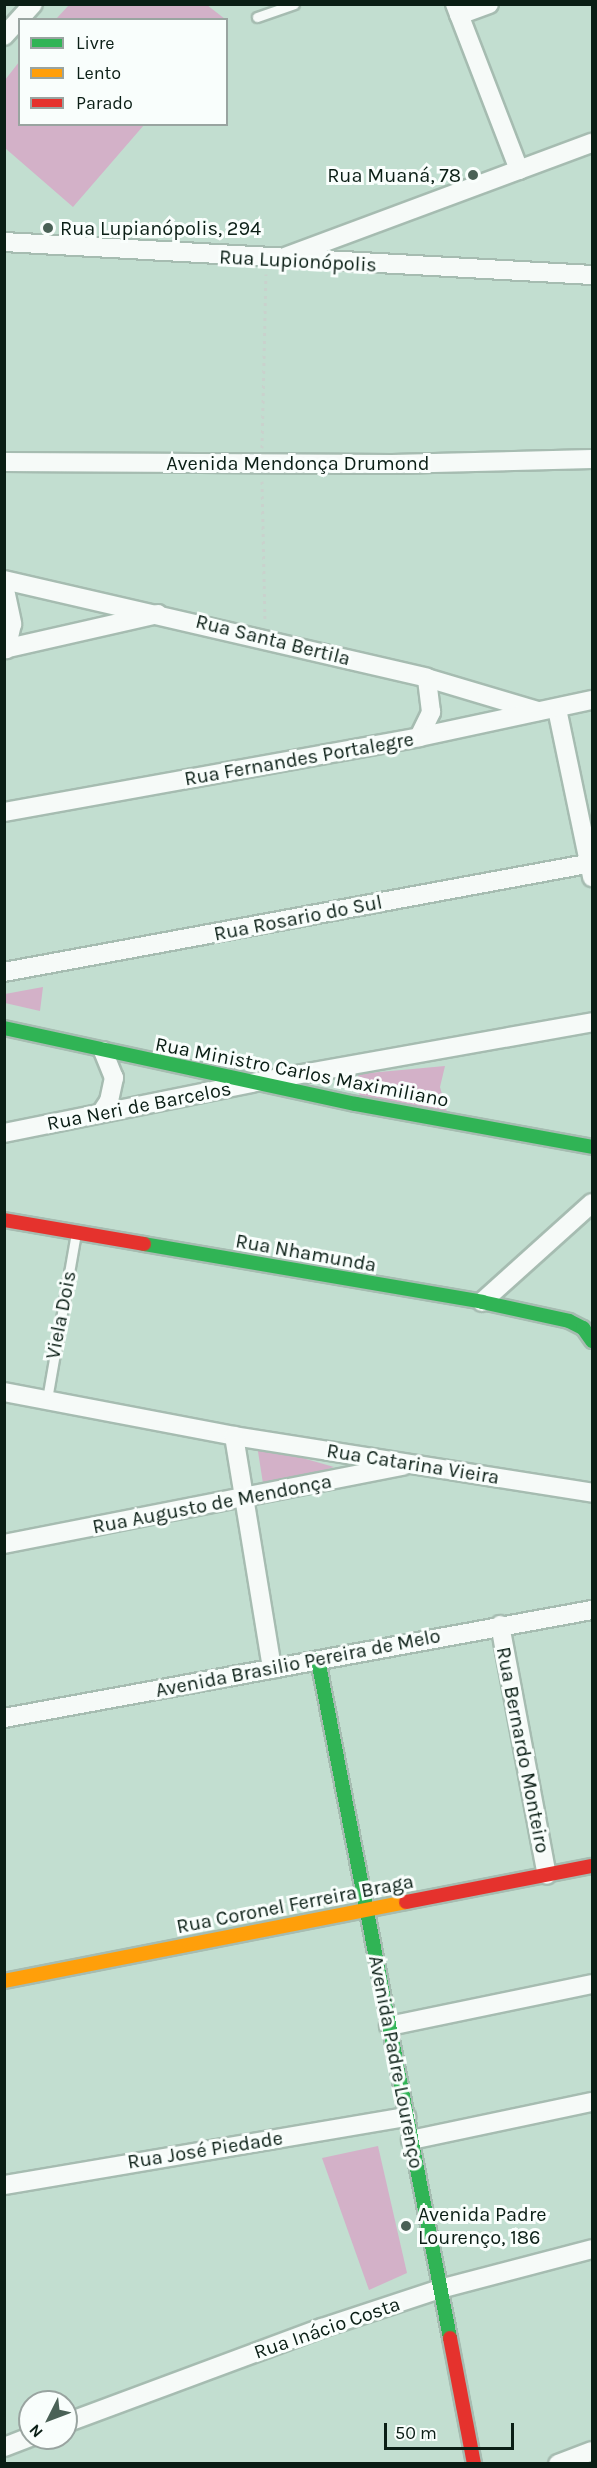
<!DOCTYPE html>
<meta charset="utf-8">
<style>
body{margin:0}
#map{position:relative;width:597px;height:2468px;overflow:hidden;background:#c2ded0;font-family:Karla,sans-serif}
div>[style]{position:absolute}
.green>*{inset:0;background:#d3b1c8}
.path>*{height:3px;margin-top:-1.5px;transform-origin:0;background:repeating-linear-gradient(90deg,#c9d2cd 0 3px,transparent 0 7.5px)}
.roads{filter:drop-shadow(2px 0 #a6bcb1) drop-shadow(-2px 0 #a6bcb1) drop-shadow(0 2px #a6bcb1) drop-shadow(0 -2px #a6bcb1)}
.lane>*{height:9px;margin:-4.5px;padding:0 4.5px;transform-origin:4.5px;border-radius:4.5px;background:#f6faf8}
.street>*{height:18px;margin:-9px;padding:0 9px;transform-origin:9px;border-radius:9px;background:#f6faf8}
.fast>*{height:14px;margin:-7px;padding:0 7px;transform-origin:7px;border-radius:7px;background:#30b455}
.slow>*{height:14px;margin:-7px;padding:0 7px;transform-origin:7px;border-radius:7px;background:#ff9f0a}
.jam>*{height:14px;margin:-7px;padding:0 7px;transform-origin:7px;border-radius:7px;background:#e5322d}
.dots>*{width:16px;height:16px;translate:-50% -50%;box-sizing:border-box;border:3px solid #f9fefc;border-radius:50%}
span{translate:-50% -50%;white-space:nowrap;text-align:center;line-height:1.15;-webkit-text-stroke:6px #f9fefc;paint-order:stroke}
.poi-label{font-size:20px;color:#0a1e15}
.right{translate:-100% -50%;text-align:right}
.left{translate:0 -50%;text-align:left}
.street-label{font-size:20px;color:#0a1e15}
.frame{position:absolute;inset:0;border:6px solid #0a1e15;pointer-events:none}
.legend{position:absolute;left:18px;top:18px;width:210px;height:108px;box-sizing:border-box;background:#f9fefc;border:2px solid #99a4a0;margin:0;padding:8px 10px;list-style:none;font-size:18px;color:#0a1e15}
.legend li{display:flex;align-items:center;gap:12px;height:30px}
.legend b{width:30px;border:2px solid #99a4a0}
.north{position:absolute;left:18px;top:2390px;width:60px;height:60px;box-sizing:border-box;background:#f9fefc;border:2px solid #99a4a0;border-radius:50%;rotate:228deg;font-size:16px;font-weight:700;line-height:24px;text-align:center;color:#0a1e15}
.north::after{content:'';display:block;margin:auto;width:21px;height:27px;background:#4a6156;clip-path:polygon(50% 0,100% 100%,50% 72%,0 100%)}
.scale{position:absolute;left:384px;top:2423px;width:130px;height:27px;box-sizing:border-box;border:3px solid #0a1e15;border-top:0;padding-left:8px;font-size:18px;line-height:21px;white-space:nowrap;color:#0a1e15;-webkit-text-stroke:4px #f9fefc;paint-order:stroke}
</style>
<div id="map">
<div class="green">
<div style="clip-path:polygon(69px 5px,207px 5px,225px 19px,56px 19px)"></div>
<div style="clip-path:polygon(19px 62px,20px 124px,144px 125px,73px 207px,5px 148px,5px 80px)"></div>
<div style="clip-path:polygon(43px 987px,40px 1011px,5px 1003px,5px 994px)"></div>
<div style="clip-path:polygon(445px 1066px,440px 1087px,447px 1112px,360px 1102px,358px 1074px)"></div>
<div style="clip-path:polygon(257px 1445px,334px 1467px,264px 1490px)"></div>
<div style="clip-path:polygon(378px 2146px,407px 2273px,369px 2290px,322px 2158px)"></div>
</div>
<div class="path">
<div style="left:262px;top:448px;width:174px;rotate:-88.7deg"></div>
<div style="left:262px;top:481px;width:141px;rotate:88.8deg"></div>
</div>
<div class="roads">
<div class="lane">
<div style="left:257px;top:17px;width:39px;rotate:-19deg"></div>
<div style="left:47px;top:1399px;width:169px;rotate:-80.1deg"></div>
</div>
<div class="street">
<div style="left:455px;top:4px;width:178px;rotate:68.9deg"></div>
<div style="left:459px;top:15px;width:32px;rotate:-20deg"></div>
<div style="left:4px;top:36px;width:43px;rotate:-47.8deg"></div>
<div style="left:4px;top:242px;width:589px;rotate:3.21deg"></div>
<div style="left:282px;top:258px;width:331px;rotate:-20.4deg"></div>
<div style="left:4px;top:462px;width:388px;rotate:0.3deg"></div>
<div style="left:392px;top:464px;width:200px;rotate:-1.4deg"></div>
<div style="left:4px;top:580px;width:434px;rotate:13deg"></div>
<div style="left:427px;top:678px;width:116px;rotate:16.6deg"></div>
<div style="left:4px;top:585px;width:40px;rotate:78deg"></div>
<div style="left:12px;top:624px;width:26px;rotate:103deg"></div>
<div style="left:4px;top:649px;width:158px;rotate:-12.8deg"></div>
<div style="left:557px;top:709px;width:172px;rotate:78.2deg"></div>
<div style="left:419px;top:737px;width:28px;rotate:-64deg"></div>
<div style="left:431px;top:712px;width:34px;rotate:-97deg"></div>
<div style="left:4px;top:812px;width:422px;rotate:-10.2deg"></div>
<div style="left:419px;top:737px;width:177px;rotate:-12.1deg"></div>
<div style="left:4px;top:972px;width:598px;rotate:-10.5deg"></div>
<div style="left:101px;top:1113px;width:14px;rotate:-56deg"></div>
<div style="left:109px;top:1101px;width:24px;rotate:-78deg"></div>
<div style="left:114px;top:1078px;width:29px;rotate:-112deg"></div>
<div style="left:4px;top:1133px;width:252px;rotate:-11.4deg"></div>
<div style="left:251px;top:1083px;width:346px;rotate:-10.1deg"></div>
<div style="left:482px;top:1302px;width:148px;rotate:-42deg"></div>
<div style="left:4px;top:1392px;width:234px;rotate:10.8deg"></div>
<div style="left:234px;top:1436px;width:363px;rotate:9deg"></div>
<div style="left:234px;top:1436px;width:236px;rotate:80.7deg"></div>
<div style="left:4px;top:1544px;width:407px;rotate:-11.1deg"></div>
<div style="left:500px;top:1625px;width:254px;rotate:79.4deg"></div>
<div style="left:4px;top:1718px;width:598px;rotate:-10.41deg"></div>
<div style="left:389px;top:2026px;width:207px;rotate:-11.7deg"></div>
<div style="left:411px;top:2140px;width:185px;rotate:-11.9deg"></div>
<div style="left:4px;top:2185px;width:408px;rotate:-9.6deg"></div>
<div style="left:66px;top:2423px;width:273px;rotate:-20.4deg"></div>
<div style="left:322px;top:2328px;width:124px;rotate:-18.3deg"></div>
<div style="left:440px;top:2289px;width:157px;rotate:-14.7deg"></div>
<div style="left:4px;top:2447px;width:28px;rotate:-21deg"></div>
<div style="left:558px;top:2464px;width:36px;rotate:-21deg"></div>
</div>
<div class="fast">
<div style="left:4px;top:1028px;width:360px;rotate:12.2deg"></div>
<div style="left:356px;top:1104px;width:240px;rotate:10.3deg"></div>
<div style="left:144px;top:1244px;width:343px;rotate:9.7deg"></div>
<div style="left:482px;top:1302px;width:89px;rotate:12.3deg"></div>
<div style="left:569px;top:1321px;width:16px;rotate:27deg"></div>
<div style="left:583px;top:1328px;width:16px;rotate:55deg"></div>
<div style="left:318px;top:1660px;width:691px;rotate:78.98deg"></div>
</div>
<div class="slow">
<div style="left:4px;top:1981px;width:410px;rotate:-11.1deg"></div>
</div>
<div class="jam">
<div style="left:4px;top:1220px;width:142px;rotate:9.7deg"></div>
<div style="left:406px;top:1902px;width:189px;rotate:-11deg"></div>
<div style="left:450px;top:2338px;width:128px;rotate:79.2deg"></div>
</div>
</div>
<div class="dots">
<div style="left:473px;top:175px;background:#4a6156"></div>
<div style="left:48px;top:228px;background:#4a6156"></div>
<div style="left:406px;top:2226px;background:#4a6156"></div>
</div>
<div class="poi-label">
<span class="right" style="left:461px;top:175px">Rua Muaná, 78</span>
<span class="left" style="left:60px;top:228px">Rua Lupianópolis, 294</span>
<span class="left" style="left:418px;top:2226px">Avenida Padre<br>Lourenço, 186</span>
</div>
<div class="street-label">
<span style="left:298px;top:261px;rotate:3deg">Rua Lupionópolis</span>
<span style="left:298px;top:463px">Avenida Mendonça Drumond</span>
<span style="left:273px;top:640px;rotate:14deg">Rua Santa Bertila</span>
<span style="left:299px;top:759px;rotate:-10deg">Rua Fernandes Portalegre</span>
<span style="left:298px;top:918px;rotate:-11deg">Rua Rosario do Sul</span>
<span style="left:302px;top:1072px;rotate:11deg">Rua Ministro Carlos Maximiliano</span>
<span style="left:139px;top:1106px;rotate:-11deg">Rua Neri de Barcelos</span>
<span style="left:306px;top:1253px;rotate:10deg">Rua Nhamunda</span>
<span style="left:61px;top:1315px;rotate:-79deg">Viela Dois</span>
<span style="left:413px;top:1464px;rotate:9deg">Rua Catarina Vieira</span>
<span style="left:212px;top:1504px;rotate:-11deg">Rua Augusto de Mendonça</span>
<span style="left:298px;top:1663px;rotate:-11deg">Avenida Brasilio Pereira de Melo</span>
<span style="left:523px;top:1750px;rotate:79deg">Rua Bernardo Monteiro</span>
<span style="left:295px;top:1904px;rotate:-11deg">Rua Coronel Ferreira Braga</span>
<span style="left:396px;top:2062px;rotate:79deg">Avenida Padre Lourenço</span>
<span style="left:205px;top:2150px;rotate:-9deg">Rua José Piedade</span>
<span style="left:327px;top:2328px;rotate:-19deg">Rua Inácio Costa</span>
</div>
<div class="frame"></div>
<ul class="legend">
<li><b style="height:8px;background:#30b455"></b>Livre</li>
<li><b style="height:8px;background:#ff9f0a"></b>Lento</li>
<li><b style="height:8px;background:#e5322d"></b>Parado</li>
</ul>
<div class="north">N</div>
<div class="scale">50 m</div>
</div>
